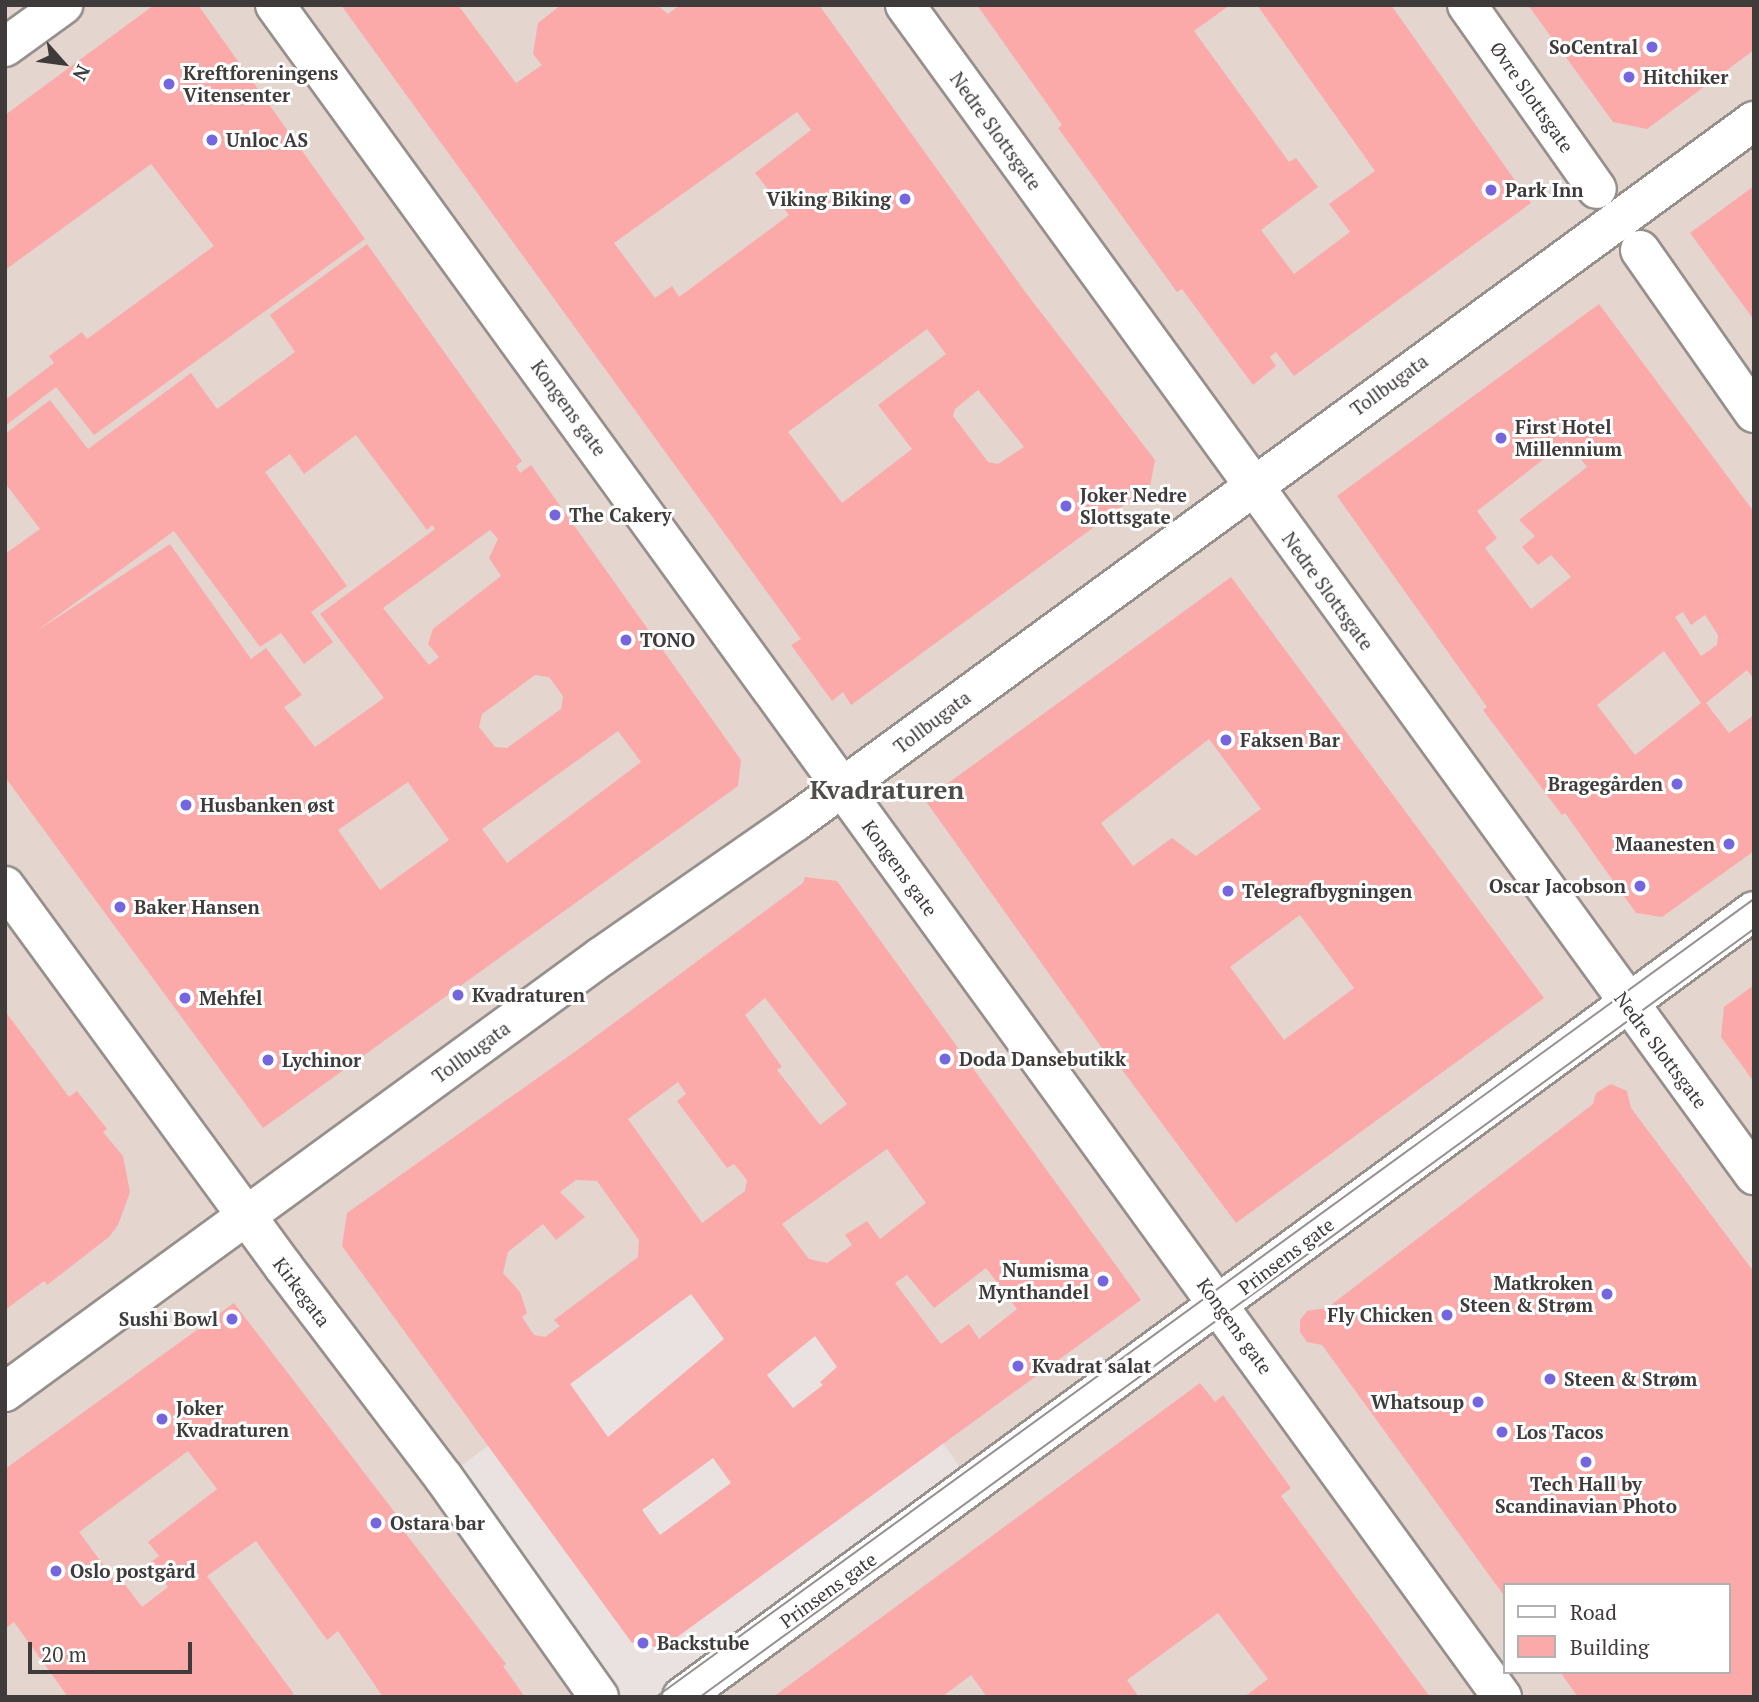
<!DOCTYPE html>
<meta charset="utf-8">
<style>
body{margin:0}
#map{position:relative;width:1759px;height:1702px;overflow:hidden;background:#e9e2e0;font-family:"PT Serif",serif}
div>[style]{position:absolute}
.built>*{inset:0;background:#e4d5cf}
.building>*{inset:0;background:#fbaaa9}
.roads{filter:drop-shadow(2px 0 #96908d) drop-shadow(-2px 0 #96908d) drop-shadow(0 2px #96908d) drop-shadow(0 -2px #96908d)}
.street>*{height:38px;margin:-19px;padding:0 19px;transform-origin:19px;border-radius:19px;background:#fff}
.tram>*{height:2px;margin:-1px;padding:0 1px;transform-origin:1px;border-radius:1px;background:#969190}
.dots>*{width:19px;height:19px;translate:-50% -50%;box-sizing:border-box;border:4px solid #fff;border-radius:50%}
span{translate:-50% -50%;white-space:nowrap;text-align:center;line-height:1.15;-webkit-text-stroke:6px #fff;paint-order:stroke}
.poi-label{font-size:19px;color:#3e3b3a;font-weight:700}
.right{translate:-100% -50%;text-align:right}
.left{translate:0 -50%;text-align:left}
.street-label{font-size:19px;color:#3e3b3a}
.district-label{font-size:26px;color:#514c4a;font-weight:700}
.frame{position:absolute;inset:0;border:7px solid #3e3b3a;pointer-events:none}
.legend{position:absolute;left:1503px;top:1583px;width:228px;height:91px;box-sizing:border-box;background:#fff;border:2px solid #b2b1b0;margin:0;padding:9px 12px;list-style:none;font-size:21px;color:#3e3b3a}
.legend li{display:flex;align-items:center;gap:14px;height:35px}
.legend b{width:35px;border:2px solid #b2b1b0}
.north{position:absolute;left:28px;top:28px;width:70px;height:70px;-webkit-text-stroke:5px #fff;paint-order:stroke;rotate:118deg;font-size:19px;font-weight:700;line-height:28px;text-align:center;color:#3e3b3a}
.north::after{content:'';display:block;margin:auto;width:24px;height:32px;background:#3e3b3a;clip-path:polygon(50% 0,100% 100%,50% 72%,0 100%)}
.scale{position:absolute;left:28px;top:1642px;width:164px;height:32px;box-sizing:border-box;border:4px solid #3e3b3a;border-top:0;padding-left:9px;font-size:21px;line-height:24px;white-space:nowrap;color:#3e3b3a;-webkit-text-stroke:5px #fff;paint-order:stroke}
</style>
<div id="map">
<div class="built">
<div style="clip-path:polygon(evenodd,5px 5px,1754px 5px,1754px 1697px,682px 1697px,972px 1484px,943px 1443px,815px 1336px,795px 1352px,731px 1264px,445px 1478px,599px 1697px,5px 1697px,5px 5px,1505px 1585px,1729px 1585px,1729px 1672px,1505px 1672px,1505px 1585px)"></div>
</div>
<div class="building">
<div style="clip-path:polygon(154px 5px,198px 5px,365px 239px,94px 435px,56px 387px,5px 426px,5px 400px,54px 363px,49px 356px,82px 332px,87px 339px,214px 246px,151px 164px,5px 270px,5px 115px)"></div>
<div style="clip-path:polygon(evenodd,341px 5px,458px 5px,516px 83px,542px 65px,533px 54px,538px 23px,561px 5px,657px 5px,668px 14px,680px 5px,819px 5px,1026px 293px,1155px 460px,1150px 486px,851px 705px,843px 692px,832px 701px,791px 645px,801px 639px,341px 5px,797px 112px,811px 130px,755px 173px,789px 215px,679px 297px,672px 286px,655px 298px,614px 243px,797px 112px,341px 5px,927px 329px,946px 354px,878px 405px,912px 449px,842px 503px,788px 432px,927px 329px,341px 5px,978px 390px,1024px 447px,998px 464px,988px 462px,953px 416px,955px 409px,978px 390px)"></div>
<div style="clip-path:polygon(977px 5px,1230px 5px,1194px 31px,1289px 162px,1296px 158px,1318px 187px,1261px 230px,1294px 274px,1350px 232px,1329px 204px,1375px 171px,1257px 5px,1391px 5px,1531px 203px,1294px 376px,1276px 352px,1270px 357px,1276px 366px,1253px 385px,1182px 289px,1177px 292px,1058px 128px,1062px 125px)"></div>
<div style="clip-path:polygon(1528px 5px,1754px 5px,1754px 50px,1647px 129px,1613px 122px)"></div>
<div style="clip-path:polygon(1754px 186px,1754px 320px,1690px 233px)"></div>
<div style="clip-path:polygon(evenodd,367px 244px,522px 461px,516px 466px,520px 473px,531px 465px,741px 760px,738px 786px,263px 1128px,5px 777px,5px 554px,40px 529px,5px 483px,5px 434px,50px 400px,88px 449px,191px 373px,217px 409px,295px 352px,270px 315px,367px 244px,356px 435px,427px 530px,432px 525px,435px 529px,320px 614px,384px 698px,315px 747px,284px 707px,302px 695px,266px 648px,251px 659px,170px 544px,35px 632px,174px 531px,260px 647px,281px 633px,304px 664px,333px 642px,311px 612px,347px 586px,265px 472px,290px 454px,304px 474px,356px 435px,367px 244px,490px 530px,498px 539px,489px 558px,501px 576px,433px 629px,428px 644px,439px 657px,429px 665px,383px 608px,490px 530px,367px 244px,535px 675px,549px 677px,563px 696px,561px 709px,507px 748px,495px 747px,479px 727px,482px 714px,535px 675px,367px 244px,618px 731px,641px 762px,507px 863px,482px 829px,618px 731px,367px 244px,408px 782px,449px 840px,380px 890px,338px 830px,408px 782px)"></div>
<div style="clip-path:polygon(evenodd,1599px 304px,1754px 512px,1754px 679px,1747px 670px,1706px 703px,1729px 733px,1754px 715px,1754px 851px,1662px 917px,1636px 913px,1565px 813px,1562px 815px,1483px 710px,1487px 707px,1337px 496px,1599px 304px,1567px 441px,1587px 467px,1519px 520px,1535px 536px,1522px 547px,1538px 565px,1551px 555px,1571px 577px,1531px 609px,1485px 548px,1497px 538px,1477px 511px,1567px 441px,1599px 304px,1683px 612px,1691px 625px,1705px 615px,1718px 635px,1717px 645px,1701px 656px,1675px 617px,1683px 612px,1599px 304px,1664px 651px,1701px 703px,1635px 755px,1597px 705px,1664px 651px)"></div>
<div style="clip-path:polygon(evenodd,1231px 577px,1544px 998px,1236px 1223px,1111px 1055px,1109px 1058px,925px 800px,1231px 577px,1209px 739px,1261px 809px,1196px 856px,1172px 838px,1133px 866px,1101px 823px,1209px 739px,1231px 577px,1300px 915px,1354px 988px,1284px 1040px,1230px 967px,1300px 915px)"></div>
<div style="clip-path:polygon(evenodd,805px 877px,837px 881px,1141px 1300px,662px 1648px,632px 1643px,342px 1246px,347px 1213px,580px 1048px,803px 883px,805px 877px,765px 998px,847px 1104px,820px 1125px,777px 1070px,782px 1067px,745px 1015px,765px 998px,805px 877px,678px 1082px,686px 1094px,677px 1101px,727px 1168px,734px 1164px,747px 1180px,745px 1191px,702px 1223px,628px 1119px,678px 1082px,805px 877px,887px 1149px,926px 1203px,880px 1239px,867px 1221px,845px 1235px,852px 1245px,827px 1263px,809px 1259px,782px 1224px,887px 1149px,805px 877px,576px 1180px,597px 1181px,639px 1240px,638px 1257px,554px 1320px,560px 1326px,545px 1337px,534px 1335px,522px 1317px,527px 1313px,520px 1292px,503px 1273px,508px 1252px,543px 1224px,556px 1240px,585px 1217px,560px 1192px,576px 1180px,805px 877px,986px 1268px,1017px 1309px,979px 1339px,969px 1324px,941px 1344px,895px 1283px,907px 1275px,934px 1308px,986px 1268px,805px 877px,691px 1294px,724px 1339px,608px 1437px,570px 1384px,691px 1294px,805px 877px,815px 1336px,837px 1367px,820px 1382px,823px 1385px,793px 1408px,767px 1375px,815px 1336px,805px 877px,713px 1458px,731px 1483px,660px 1535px,642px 1510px,713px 1458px)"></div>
<div style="clip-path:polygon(1754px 985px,1754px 1082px,1721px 1037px,1724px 1007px)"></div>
<div style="clip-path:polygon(5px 1011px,69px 1097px,77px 1091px,107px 1129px,103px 1132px,123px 1156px,130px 1192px,118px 1225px,109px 1237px,47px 1285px,44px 1281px,5px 1310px)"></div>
<div style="clip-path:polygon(1611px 1084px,1627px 1091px,1631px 1108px,1754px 1272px,1754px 1697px,1578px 1697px,1560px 1672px,1729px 1672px,1729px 1585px,1505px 1585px,1505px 1597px,1322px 1345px,1307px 1342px,1300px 1332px,1300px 1320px,1307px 1311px,1327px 1308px,1593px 1104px,1596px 1093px)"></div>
<div style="clip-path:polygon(evenodd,234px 1303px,396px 1514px,393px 1517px,506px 1664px,503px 1666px,525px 1697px,383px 1697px,338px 1631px,327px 1640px,256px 1541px,207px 1576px,294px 1694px,290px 1697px,68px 1697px,14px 1622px,5px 1629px,5px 1469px,234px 1303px,188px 1451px,217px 1489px,148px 1542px,159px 1556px,150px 1563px,168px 1587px,142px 1607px,123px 1582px,119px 1586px,79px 1532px,188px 1451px)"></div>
<div style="clip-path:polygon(1200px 1383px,1215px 1402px,1223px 1395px,1291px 1488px,1281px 1496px,1430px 1697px,1244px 1697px,1268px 1679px,1218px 1613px,1127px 1680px,1139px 1697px,987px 1697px,971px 1675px,942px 1697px,773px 1697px)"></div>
</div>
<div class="roads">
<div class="street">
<div style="left:275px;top:5px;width:2090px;rotate:54.05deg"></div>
<div style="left:905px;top:5px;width:1446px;rotate:54.03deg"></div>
<div style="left:1467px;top:5px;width:225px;rotate:54.8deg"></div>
<div style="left:5px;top:47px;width:72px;rotate:-35.9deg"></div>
<div style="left:1640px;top:250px;width:199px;rotate:55deg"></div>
<div style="left:5px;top:886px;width:471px;rotate:53.8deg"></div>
<div style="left:283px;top:1266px;width:266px;rotate:52.8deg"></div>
<div style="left:444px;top:1478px;width:268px;rotate:54.7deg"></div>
<div style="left:5px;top:1392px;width:739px;rotate:-36.14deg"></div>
<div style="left:602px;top:956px;width:235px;rotate:-34.8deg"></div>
<div style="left:795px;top:822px;width:1188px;rotate:-36.17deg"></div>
<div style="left:682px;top:1697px;width:1329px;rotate:-36.25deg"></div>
</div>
</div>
<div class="tram">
<div style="left:656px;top:1697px;width:1357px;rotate:-36.01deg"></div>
<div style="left:700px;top:1697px;width:1304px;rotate:-36.08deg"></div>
</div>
<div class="dots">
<div style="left:1652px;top:47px;background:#7565df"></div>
<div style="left:1629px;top:77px;background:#7565df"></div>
<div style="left:169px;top:84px;background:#7565df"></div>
<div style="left:212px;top:140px;background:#7565df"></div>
<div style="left:1491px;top:190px;background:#7565df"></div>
<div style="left:905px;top:199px;background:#7565df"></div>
<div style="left:1501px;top:438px;background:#7565df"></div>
<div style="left:1066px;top:506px;background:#7565df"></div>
<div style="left:555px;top:515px;background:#7565df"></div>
<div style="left:626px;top:640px;background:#7565df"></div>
<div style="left:1226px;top:740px;background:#7565df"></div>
<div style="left:1677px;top:784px;background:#7565df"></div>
<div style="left:186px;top:805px;background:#7565df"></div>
<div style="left:1729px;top:844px;background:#7565df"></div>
<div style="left:1640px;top:886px;background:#7565df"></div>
<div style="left:1228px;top:891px;background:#7565df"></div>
<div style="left:120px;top:907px;background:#7565df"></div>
<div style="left:458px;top:995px;background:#7565df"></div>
<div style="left:185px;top:998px;background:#7565df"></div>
<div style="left:945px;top:1059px;background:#7565df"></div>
<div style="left:268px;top:1060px;background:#7565df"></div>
<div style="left:1103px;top:1281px;background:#7565df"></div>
<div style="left:1607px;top:1294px;background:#7565df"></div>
<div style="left:1447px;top:1315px;background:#7565df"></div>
<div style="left:232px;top:1319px;background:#7565df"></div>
<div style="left:1018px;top:1366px;background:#7565df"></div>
<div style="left:1550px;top:1379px;background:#7565df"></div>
<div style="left:1478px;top:1402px;background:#7565df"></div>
<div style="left:162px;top:1419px;background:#7565df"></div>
<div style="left:1502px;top:1432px;background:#7565df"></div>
<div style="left:1586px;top:1462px;background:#7565df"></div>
<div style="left:376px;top:1523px;background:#7565df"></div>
<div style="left:56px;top:1571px;background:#7565df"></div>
<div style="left:643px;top:1643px;background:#7565df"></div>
</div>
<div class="poi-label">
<span class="right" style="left:1638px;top:47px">SoCentral</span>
<span class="left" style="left:183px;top:84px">Kreftforeningens<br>Vitensenter</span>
<span class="left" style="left:1643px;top:77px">Hitchiker</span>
<span class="left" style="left:226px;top:140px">Unloc AS</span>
<span class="left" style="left:1505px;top:190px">Park Inn</span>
<span class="right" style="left:891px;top:199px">Viking Biking</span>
<span class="left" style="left:1515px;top:438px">First Hotel<br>Millennium</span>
<span class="left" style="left:1080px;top:506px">Joker Nedre<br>Slottsgate</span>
<span class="left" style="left:569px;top:515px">The Cakery</span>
<span class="left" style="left:640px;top:640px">TONO</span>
<span class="left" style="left:1240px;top:740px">Faksen Bar</span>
<span class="right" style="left:1663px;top:784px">Bragegården</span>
<span class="left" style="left:200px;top:805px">Husbanken øst</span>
<span class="right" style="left:1715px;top:844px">Maanesten</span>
<span class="right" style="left:1626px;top:886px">Oscar Jacobson</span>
<span class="left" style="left:1242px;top:891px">Telegrafbygningen</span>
<span class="left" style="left:134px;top:907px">Baker Hansen</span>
<span class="left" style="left:472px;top:995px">Kvadraturen</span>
<span class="left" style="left:199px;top:998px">Mehfel</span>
<span class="left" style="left:959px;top:1059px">Doda Dansebutikk</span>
<span class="left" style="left:282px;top:1060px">Lychinor</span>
<span class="right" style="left:1089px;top:1281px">Numisma<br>Mynthandel</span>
<span class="right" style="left:1593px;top:1294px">Matkroken<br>Steen &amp; Strøm</span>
<span class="right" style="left:1433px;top:1315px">Fly Chicken</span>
<span class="right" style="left:218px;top:1319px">Sushi Bowl</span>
<span class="left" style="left:1032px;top:1366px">Kvadrat salat</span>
<span class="left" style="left:1564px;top:1379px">Steen &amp; Strøm</span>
<span class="right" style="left:1464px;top:1402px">Whatsoup</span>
<span class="left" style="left:176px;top:1419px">Joker<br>Kvadraturen</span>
<span class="left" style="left:1516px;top:1432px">Los Tacos</span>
<span style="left:1586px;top:1495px">Tech Hall by<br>Scandinavian Photo</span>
<span class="left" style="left:390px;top:1523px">Ostara bar</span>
<span class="left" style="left:70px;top:1571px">Oslo postgård</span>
<span class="left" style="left:657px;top:1643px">Backstube</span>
</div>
<div class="street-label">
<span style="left:1532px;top:97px;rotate:55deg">Øvre Slottsgate</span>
<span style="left:996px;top:131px;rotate:54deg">Nedre Slottsgate</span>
<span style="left:1389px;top:385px;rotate:-36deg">Tollbugata</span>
<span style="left:569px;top:408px;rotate:54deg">Kongens gate</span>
<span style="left:1328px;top:591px;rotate:54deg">Nedre Slottsgate</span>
<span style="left:932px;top:722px;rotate:-37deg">Tollbugata</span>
<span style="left:900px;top:868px;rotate:54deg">Kongens gate</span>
<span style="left:1661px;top:1050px;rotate:53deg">Nedre Slottsgate</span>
<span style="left:471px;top:1052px;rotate:-36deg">Tollbugata</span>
<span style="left:1286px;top:1256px;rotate:-37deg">Prinsens gate</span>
<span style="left:302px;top:1292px;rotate:53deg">Kirkegata</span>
<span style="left:1235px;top:1326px;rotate:54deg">Kongens gate</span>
<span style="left:828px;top:1590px;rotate:-36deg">Prinsens gate</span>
</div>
<div class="district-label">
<span style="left:887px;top:790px">Kvadraturen</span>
</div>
<div class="frame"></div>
<ul class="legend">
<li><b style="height:9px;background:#fff"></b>Road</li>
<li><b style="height:19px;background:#fbaaa9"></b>Building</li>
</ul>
<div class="north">N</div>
<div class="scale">20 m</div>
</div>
